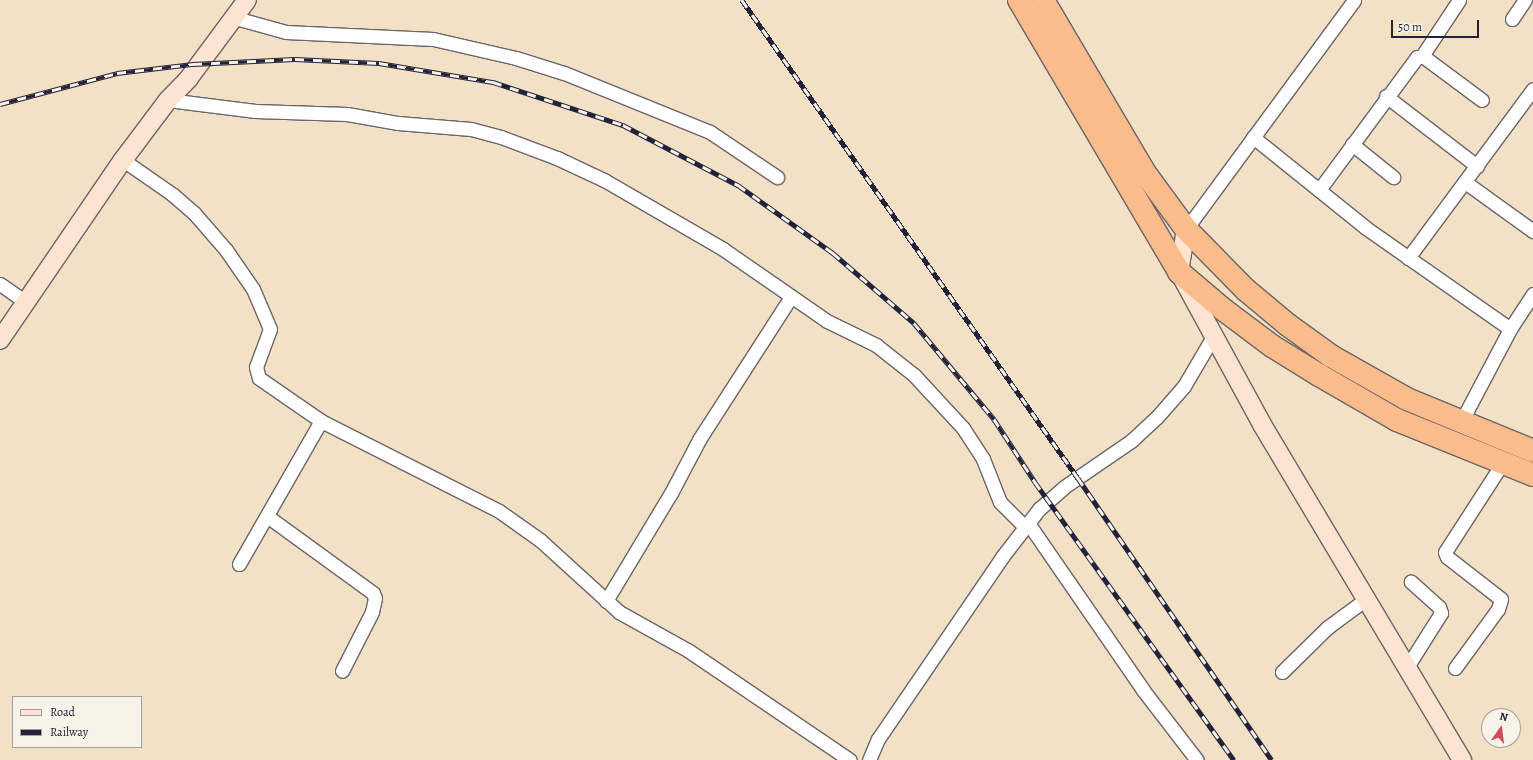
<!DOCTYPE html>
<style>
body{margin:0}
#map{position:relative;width:1533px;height:760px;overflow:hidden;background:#f2e1c5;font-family:Alegreya,serif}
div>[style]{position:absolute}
.roads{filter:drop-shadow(1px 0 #6b656b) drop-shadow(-1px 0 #6b656b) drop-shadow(0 1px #6b656b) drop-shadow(0 -1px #6b656b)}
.street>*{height:13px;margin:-6.5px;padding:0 6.5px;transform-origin:6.5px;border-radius:6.5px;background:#fff}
.secondary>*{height:18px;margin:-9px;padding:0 9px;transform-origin:9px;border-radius:9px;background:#fde4d0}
.highway>*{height:22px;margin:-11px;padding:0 11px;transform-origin:11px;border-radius:11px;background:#f9bc8a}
.rail>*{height:4.5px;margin-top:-2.25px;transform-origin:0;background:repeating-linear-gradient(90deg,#f7f3e8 0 9px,#22223b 0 18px);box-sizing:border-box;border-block:1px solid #22223b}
span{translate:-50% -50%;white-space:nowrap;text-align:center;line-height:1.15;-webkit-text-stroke:3px #f7f3e8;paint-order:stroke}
.legend{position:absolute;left:12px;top:696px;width:130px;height:52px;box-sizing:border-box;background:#f7f3e8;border:1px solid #a29fa3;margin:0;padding:5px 7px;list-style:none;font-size:12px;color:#22223b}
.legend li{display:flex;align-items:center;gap:8px;height:20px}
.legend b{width:20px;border:1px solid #a29fa3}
.north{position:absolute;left:1481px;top:708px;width:40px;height:40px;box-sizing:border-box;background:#f7f3e8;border:1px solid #a29fa3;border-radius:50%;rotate:14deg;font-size:11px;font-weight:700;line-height:16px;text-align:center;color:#22223b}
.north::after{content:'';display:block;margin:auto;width:14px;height:18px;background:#d1495b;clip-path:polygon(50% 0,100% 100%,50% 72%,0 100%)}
.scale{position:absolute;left:1391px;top:20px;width:88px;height:18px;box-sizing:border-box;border:2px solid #22223b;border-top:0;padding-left:5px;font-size:12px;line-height:14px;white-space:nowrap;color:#22223b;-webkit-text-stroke:3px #f7f3e8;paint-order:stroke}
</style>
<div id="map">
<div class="roads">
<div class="street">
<div style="left:232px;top:17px;width:56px;rotate:15.5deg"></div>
<div style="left:286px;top:32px;width:147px;rotate:2.7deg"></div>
<div style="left:433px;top:39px;width:85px;rotate:12.9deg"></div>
<div style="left:516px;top:58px;width:50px;rotate:17.4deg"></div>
<div style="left:564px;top:73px;width:157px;rotate:22deg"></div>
<div style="left:710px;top:132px;width:81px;rotate:33.9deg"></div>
<div style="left:1512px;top:19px;width:23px;rotate:-56deg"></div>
<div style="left:1422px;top:56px;width:67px;rotate:-56.5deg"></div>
<div style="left:1386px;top:96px;width:115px;rotate:37.6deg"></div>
<div style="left:168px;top:100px;width:88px;rotate:7.2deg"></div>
<div style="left:255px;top:111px;width:92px;rotate:1.9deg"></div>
<div style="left:347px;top:114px;width:52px;rotate:10deg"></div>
<div style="left:398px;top:123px;width:73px;rotate:4.7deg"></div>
<div style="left:471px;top:129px;width:31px;rotate:15deg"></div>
<div style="left:501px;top:137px;width:60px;rotate:20.6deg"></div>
<div style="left:557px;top:158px;width:52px;rotate:25.1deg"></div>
<div style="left:604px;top:180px;width:138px;rotate:30.1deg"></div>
<div style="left:723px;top:249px;width:126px;rotate:34.7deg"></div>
<div style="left:827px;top:321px;width:55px;rotate:26.1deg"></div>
<div style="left:876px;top:345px;width:48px;rotate:38.3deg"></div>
<div style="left:914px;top:375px;width:72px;rotate:47.2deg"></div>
<div style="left:963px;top:428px;width:37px;rotate:57deg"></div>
<div style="left:983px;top:459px;width:46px;rotate:68.4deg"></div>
<div style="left:1000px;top:502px;width:35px;rotate:45deg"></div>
<div style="left:1253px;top:137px;width:145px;rotate:38.8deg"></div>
<div style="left:1366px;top:228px;width:176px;rotate:35deg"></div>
<div style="left:1352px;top:144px;width:53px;rotate:38.8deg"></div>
<div style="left:123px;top:160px;width:60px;rotate:34.8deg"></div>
<div style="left:172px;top:194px;width:29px;rotate:41deg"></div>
<div style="left:194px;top:213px;width:49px;rotate:49.1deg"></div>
<div style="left:226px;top:250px;width:47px;rotate:55.3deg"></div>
<div style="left:253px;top:289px;width:43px;rotate:67deg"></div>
<div style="left:270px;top:329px;width:40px;rotate:110.2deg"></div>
<div style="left:256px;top:367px;width:11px;rotate:75deg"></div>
<div style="left:259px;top:378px;width:75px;rotate:34.7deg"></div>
<div style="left:321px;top:421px;width:199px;rotate:26.8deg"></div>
<div style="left:499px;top:511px;width:50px;rotate:35.3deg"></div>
<div style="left:540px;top:540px;width:107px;rotate:42.3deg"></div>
<div style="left:619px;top:612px;width:80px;rotate:29.1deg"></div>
<div style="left:689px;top:651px;width:194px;rotate:34.1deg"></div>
<div style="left:1465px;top:182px;width:84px;rotate:35.8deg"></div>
<div style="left:1319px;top:190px;width:165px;rotate:-53.6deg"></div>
<div style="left:1417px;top:57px;width:7px"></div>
<div style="left:1424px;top:57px;width:72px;rotate:36.6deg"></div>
<div style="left:1186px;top:229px;width:284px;rotate:-53.7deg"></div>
<div style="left:1408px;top:258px;width:210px;rotate:-53.5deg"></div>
<div style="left:0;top:284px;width:32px;rotate:35deg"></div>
<div style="left:1461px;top:422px;width:105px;rotate:-62.2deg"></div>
<div style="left:1510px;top:329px;width:42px;rotate:-56.7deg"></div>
<div style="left:267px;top:516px;width:131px;rotate:36deg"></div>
<div style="left:373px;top:593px;width:5px;rotate:68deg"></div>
<div style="left:375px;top:598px;width:14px;rotate:102deg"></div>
<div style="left:372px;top:612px;width:66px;rotate:117deg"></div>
<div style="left:1028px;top:523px;width:203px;rotate:55.4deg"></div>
<div style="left:1143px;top:690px;width:88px;rotate:52.4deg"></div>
<div style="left:239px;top:564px;width:165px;rotate:-60.2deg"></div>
<div style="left:606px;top:601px;width:126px;rotate:-59deg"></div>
<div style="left:671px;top:493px;width:62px;rotate:-62.2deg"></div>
<div style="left:700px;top:438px;width:168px;rotate:-57.2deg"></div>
<div style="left:1407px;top:667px;width:64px;rotate:-57.8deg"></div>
<div style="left:1441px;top:613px;width:6px;rotate:-108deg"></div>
<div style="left:1439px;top:607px;width:38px;rotate:-138deg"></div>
<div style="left:1455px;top:668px;width:73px;rotate:-53.9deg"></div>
<div style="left:1498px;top:609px;width:10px;rotate:-73deg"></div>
<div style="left:1501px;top:599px;width:68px;rotate:-142.1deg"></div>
<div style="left:1447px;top:557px;width:5px;rotate:-112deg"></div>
<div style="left:1445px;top:552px;width:105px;rotate:-57.1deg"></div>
<div style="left:1282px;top:672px;width:64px;rotate:-44.4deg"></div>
<div style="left:1328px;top:627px;width:47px;rotate:-36.4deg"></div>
<div style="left:869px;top:760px;width:23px;rotate:-67deg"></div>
<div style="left:878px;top:739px;width:220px;rotate:-55.7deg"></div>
<div style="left:1002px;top:557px;width:61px;rotate:-52.4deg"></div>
<div style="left:1039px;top:509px;width:33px;rotate:-41deg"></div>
<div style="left:1064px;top:487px;width:81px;rotate:-34.5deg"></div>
<div style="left:1131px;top:441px;width:35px;rotate:-43deg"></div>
<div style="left:1157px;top:417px;width:41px;rotate:-48.9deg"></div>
<div style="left:1184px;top:386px;width:59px;rotate:-59.5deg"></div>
</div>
<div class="secondary">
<div style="left:1186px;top:229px;width:44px;rotate:99.2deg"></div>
<div style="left:1179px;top:272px;width:175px;rotate:61.4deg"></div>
<div style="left:1263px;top:426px;width:389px;rotate:59.2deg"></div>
<div style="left:0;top:340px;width:218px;rotate:-55.7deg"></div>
<div style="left:123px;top:160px;width:75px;rotate:-53.1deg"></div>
<div style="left:168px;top:100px;width:30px;rotate:-46deg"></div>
<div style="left:189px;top:78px;width:97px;rotate:-53.4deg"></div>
</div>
<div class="highway">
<div style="left:1019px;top:0;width:316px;rotate:59.5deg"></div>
<div style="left:1179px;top:272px;width:59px;rotate:40.2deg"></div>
<div style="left:1224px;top:310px;width:60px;rotate:36.9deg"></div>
<div style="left:1272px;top:346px;width:55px;rotate:31.7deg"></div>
<div style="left:1319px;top:375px;width:90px;rotate:30deg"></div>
<div style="left:1397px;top:420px;width:147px;rotate:22deg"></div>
<div style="left:1043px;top:0;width:201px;rotate:59.5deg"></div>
<div style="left:1145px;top:173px;width:69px;rotate:53.8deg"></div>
<div style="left:1186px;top:229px;width:86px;rotate:45.5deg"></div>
<div style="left:1246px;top:290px;width:55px;rotate:39.8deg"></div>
<div style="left:1288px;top:325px;width:53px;rotate:35.8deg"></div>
<div style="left:1331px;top:356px;width:87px;rotate:29.5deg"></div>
<div style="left:1407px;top:399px;width:136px;rotate:22.4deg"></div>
</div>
</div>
<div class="rail">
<div style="left:742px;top:0;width:584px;rotate:54.9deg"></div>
<div style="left:1078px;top:478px;width:342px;rotate:55.5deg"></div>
<div style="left:0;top:104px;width:121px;rotate:-14.8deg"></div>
<div style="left:117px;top:73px;width:77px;rotate:-6.8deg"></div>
<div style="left:193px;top:64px;width:102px;rotate:-2.8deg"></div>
<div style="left:295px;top:59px;width:84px;rotate:2.7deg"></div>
<div style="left:379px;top:63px;width:116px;rotate:9.5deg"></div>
<div style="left:493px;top:82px;width:137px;rotate:18.3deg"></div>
<div style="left:623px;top:125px;width:130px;rotate:27.6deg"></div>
<div style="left:738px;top:185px;width:117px;rotate:35.6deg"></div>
<div style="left:833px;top:253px;width:107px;rotate:40.8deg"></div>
<div style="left:914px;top:323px;width:125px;rotate:50.2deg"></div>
<div style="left:994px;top:419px;width:75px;rotate:56.9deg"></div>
<div style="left:1035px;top:482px;width:342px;rotate:54.4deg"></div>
</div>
<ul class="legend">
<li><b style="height:5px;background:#fde4d0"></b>Road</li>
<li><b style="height:5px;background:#22223b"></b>Railway</li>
</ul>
<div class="north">N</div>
<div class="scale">50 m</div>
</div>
